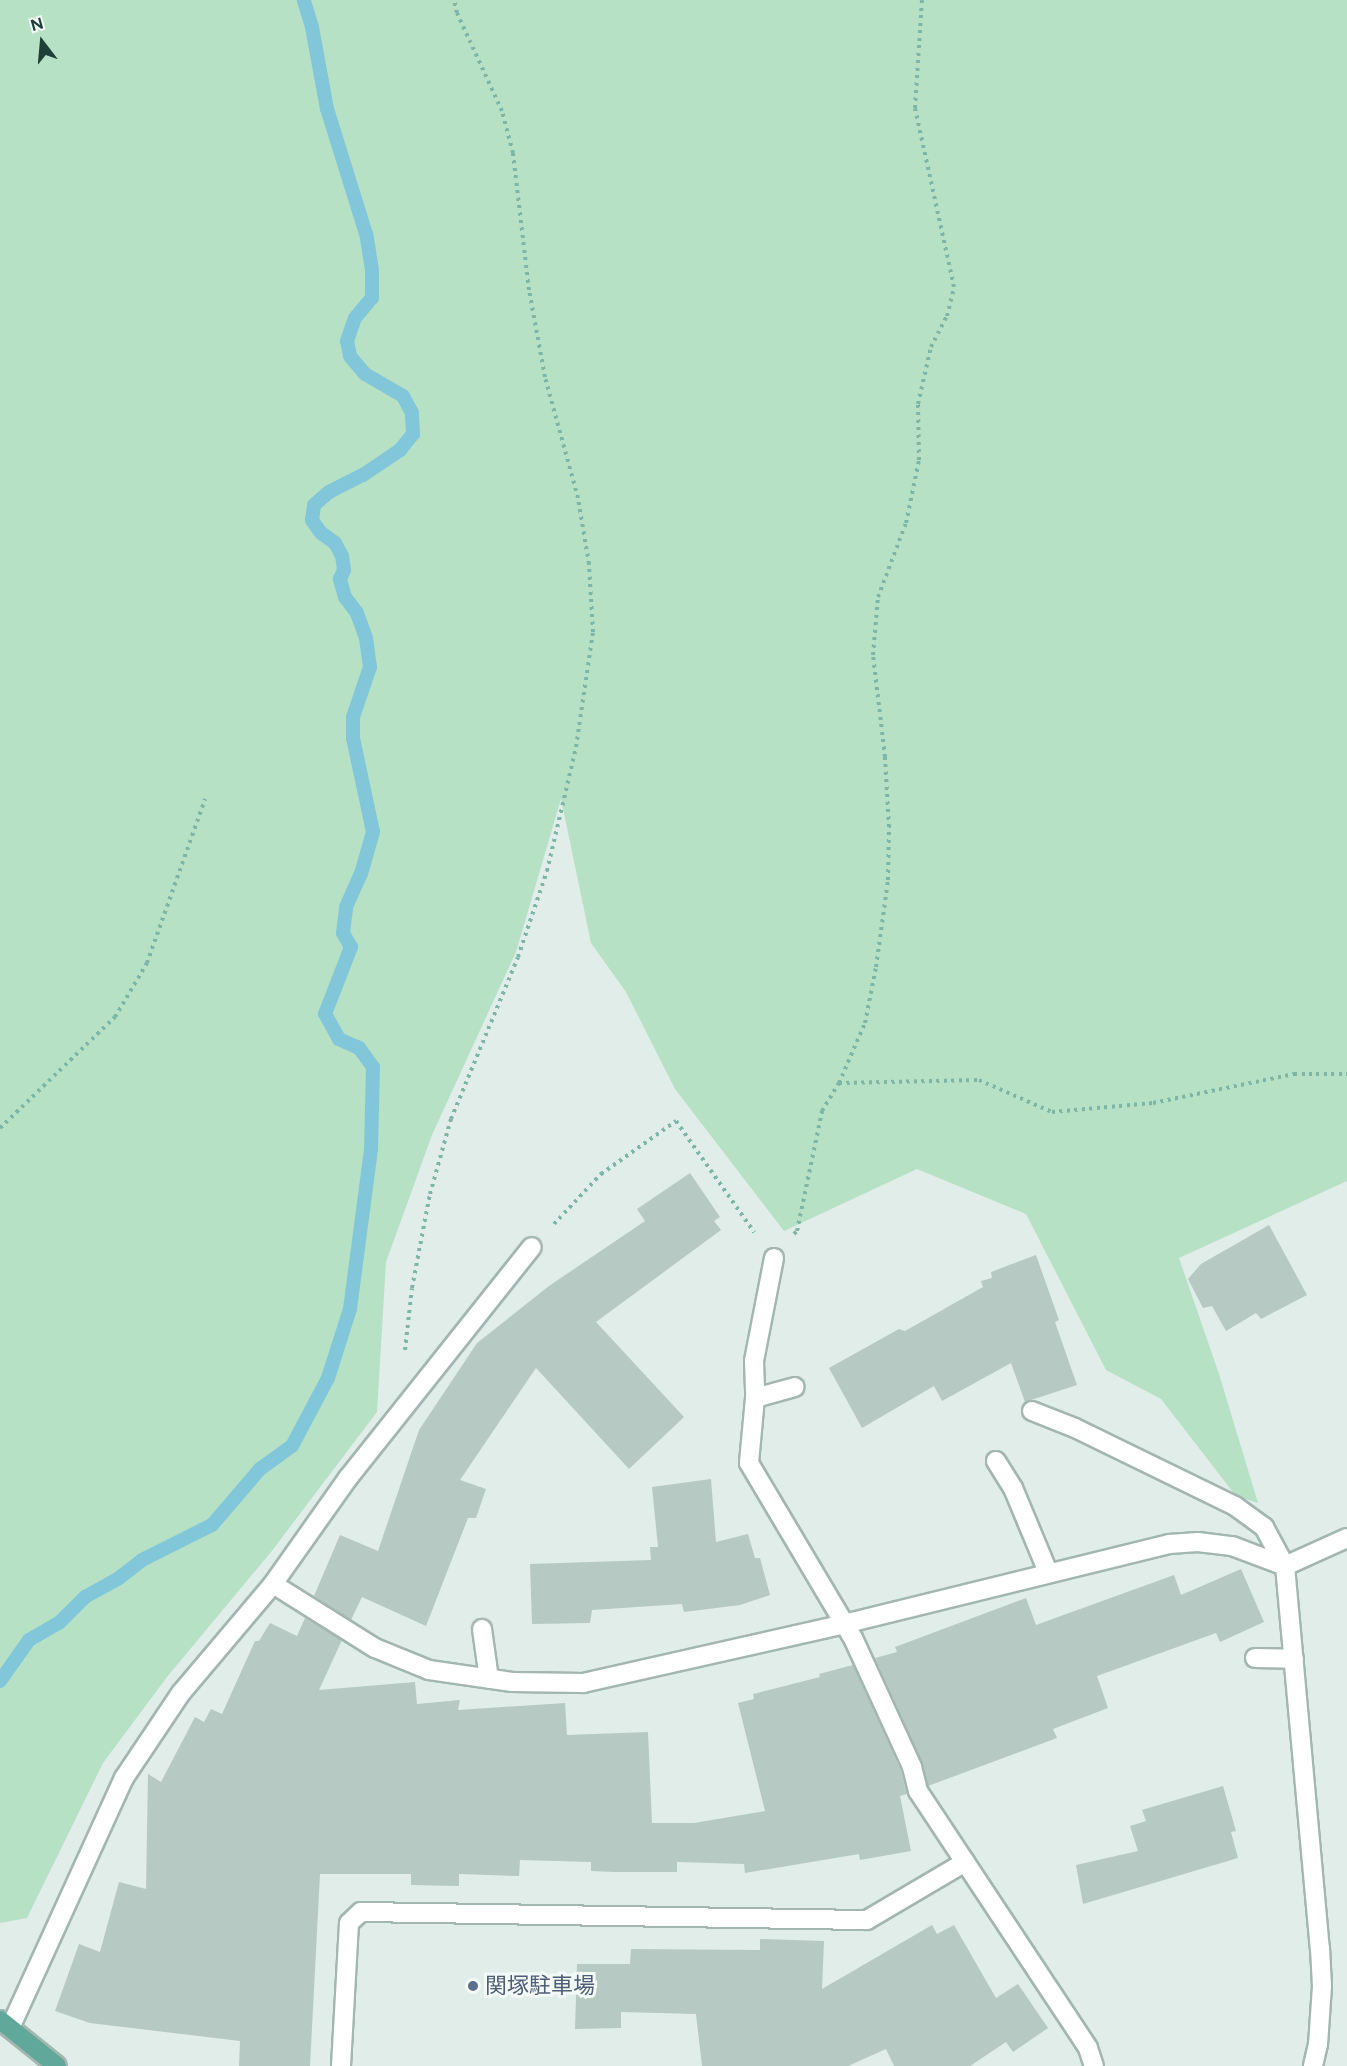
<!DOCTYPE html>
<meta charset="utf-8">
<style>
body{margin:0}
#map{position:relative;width:1347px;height:2066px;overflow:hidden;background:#e1ede9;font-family:Figtree,"Noto Sans JP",sans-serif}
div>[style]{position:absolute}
.green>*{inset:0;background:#b7e1c5}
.stream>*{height:14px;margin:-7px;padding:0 7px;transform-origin:7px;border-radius:7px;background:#82c7d9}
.building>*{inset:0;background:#b6c9c2}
.path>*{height:4px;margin-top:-2px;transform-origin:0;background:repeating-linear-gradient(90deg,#7db5a7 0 3px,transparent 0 7.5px)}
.roads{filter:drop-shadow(2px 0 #a3b6b1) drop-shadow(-2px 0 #a3b6b1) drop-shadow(0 2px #a3b6b1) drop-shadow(0 -2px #a3b6b1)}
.lane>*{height:18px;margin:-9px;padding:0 9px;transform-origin:9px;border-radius:9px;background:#fff}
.street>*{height:18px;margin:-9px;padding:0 9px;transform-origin:9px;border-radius:9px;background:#fff}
.primary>*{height:18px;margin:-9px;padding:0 9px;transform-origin:9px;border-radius:9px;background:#60a89a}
.dots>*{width:16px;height:16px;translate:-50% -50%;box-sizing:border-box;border:3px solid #f2f9f6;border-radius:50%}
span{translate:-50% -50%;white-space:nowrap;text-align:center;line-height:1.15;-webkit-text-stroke:6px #f2f9f6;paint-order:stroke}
.service-label{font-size:22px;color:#4e5e75}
.left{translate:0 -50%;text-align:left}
.north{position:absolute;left:12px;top:12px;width:60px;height:60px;-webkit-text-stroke:4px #f2f9f6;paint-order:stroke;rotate:344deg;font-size:16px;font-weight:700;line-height:24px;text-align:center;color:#1f4039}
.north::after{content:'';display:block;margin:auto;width:21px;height:27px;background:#1f4039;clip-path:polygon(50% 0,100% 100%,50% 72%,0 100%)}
</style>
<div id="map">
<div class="green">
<div style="clip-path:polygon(0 0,1347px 0,1347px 1181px,1179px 1258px,1219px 1374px,1258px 1503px,1236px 1496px,1161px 1399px,1106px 1370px,1026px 1214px,917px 1169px,784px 1231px,675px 1089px,626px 992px,591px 943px,561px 799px,516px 952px,432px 1135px,386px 1262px,377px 1412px,271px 1552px,167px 1677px,103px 1763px,27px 1918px,0 1923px)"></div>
</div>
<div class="stream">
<div style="left:0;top:1681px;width:50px;rotate:-54.7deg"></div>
<div style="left:29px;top:1640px;width:34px;rotate:-30deg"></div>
<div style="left:59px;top:1623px;width:37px;rotate:-45deg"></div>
<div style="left:85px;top:1597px;width:39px;rotate:-29deg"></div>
<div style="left:119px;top:1578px;width:29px;rotate:-38deg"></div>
<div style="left:142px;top:1560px;width:78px;rotate:-26.6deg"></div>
<div style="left:212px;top:1525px;width:74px;rotate:-49.4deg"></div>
<div style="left:260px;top:1469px;width:39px;rotate:-36deg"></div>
<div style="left:292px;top:1446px;width:77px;rotate:-62.1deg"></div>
<div style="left:328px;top:1378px;width:72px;rotate:-72.3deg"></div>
<div style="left:350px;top:1309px;width:161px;rotate:-82.5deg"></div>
<div style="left:371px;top:1149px;width:82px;rotate:-88.6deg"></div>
<div style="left:373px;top:1067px;width:24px;rotate:-126deg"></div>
<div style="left:359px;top:1048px;width:22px;rotate:-156deg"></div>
<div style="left:339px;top:1039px;width:29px;rotate:-119deg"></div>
<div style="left:325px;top:1014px;width:72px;rotate:-68.8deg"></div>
<div style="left:351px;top:947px;width:16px;rotate:-120deg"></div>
<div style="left:343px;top:933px;width:26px;rotate:-83deg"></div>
<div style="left:346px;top:907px;width:36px;rotate:-66deg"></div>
<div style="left:361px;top:874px;width:44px;rotate:-74.1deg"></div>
<div style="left:373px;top:832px;width:96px;rotate:-102deg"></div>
<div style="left:353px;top:738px;width:21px;rotate:-90deg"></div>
<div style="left:353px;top:717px;width:53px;rotate:-71.2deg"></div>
<div style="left:370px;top:667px;width:29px;rotate:-98deg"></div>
<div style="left:366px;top:638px;width:27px;rotate:-110deg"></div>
<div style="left:357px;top:613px;width:20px;rotate:-127deg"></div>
<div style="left:345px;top:597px;width:19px;rotate:-106deg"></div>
<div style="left:340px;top:579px;width:10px;rotate:-66deg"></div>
<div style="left:344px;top:570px;width:14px;rotate:-98deg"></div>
<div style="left:342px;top:556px;width:15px;rotate:-118deg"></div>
<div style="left:335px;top:543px;width:17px;rotate:-144deg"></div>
<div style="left:321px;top:533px;width:16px;rotate:-125deg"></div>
<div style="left:312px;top:520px;width:15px;rotate:-82deg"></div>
<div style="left:314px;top:505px;width:20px;rotate:-41deg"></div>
<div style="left:329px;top:492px;width:38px;rotate:-27deg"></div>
<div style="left:363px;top:475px;width:45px;rotate:-34deg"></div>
<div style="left:400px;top:450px;width:21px;rotate:-51deg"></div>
<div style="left:413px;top:434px;width:21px;rotate:-93deg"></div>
<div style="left:412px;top:413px;width:19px;rotate:-118deg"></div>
<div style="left:403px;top:396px;width:44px;rotate:-149.9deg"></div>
<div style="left:365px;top:374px;width:23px;rotate:-130deg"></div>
<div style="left:350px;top:356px;width:15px;rotate:-101deg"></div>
<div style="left:347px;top:341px;width:24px;rotate:-71deg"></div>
<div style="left:355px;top:318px;width:26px;rotate:-50deg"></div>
<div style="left:372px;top:298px;width:28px;rotate:-90deg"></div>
<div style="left:372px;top:270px;width:36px;rotate:-99deg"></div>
<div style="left:366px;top:234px;width:131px;rotate:-107.3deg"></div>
<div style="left:327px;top:109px;width:83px;rotate:-100.4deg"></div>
<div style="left:312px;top:27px;width:28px;rotate:-107deg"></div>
</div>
<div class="building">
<div style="clip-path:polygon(690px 1173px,720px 1217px,714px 1221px,721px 1230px,596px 1322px,684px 1417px,629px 1469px,536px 1368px,460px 1480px,486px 1489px,476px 1518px,468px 1518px,426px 1626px,362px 1597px,351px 1620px,314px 1596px,340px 1535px,378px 1551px,419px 1430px,477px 1343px,549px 1286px,645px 1221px,637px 1209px)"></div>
<div style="clip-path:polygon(1269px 1225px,1307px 1295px,1261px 1319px,1256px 1313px,1226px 1331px,1212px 1306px,1203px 1308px,1188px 1279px,1201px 1264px)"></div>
<div style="clip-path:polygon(1036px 1255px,1059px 1320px,1055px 1322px,1077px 1385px,1025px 1402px,1011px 1363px,942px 1401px,934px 1386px,862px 1428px,829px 1368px,899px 1329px,905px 1331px,983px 1287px,981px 1281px,992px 1278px,991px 1272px)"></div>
<div style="clip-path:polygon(711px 1479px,716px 1542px,748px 1534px,755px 1558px,760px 1558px,770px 1595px,740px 1605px,684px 1612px,682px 1604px,592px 1610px,590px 1623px,532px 1624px,530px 1564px,651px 1560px,650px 1547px,658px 1547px,652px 1487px)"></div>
<div style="clip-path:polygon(1241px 1569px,1264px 1622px,1220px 1642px,1216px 1633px,1097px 1676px,1108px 1708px,1053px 1729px,1057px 1738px,928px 1786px,922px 1762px,875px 1658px,897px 1652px,895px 1647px,1026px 1598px,1036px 1625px,1174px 1575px,1181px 1595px)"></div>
<div style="clip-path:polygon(305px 1618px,342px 1640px,319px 1690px,415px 1682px,417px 1704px,460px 1700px,458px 1710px,565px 1703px,567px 1735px,648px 1732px,652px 1823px,694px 1823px,765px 1811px,738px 1703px,754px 1699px,753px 1694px,820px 1677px,819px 1674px,853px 1665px,901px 1771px,907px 1794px,900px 1796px,911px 1851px,860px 1860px,859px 1854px,745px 1873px,744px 1864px,677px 1862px,677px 1872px,615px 1872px,591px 1871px,591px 1862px,520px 1860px,519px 1876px,459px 1874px,459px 1886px,411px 1885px,411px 1874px,320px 1874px,310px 2066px,239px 2066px,240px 2041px,90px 2023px,55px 2011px,79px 1944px,100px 1952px,119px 1882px,146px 1889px,148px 1774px,161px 1782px,195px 1717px,204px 1722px,211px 1709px,222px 1714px,255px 1641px,259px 1641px,270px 1623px,297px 1636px)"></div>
<div style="clip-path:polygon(1223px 1786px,1236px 1831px,1231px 1832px,1238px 1858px,1083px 1904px,1076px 1865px,1138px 1851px,1130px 1826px,1146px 1821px,1142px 1810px)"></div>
<div style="clip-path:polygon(932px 1925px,937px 1934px,954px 1925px,996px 1998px,1018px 1984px,1048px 2028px,1013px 2052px,1006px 2042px,970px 2066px,894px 2066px,886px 2049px,848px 2066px,702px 2066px,696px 2014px,621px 2012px,621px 2028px,575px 2029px,577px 1964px,630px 1964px,631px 1949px,760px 1950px,760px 1939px,824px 1941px,822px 1989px)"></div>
</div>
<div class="path">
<div style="left:839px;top:1083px;width:140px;rotate:-1.2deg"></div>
<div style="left:979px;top:1080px;width:80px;rotate:23.7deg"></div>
<div style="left:1052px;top:1112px;width:101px;rotate:-5.1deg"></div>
<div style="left:1153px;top:1103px;width:144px;rotate:-11.6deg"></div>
<div style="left:1294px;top:1074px;width:53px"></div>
<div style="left:0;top:1128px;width:160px;rotate:-44deg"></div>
<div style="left:115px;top:1017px;width:63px;rotate:-59.3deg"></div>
<div style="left:147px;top:963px;width:174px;rotate:-70.5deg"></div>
<div style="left:554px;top:1224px;width:69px;rotate:-46.8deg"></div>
<div style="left:601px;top:1174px;width:92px;rotate:-35.2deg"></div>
<div style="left:676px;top:1121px;width:136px;rotate:54.9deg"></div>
<div style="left:794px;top:1234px;width:4px;rotate:-45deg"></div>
<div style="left:797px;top:1231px;width:123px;rotate:-78.2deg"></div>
<div style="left:822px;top:1111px;width:33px;rotate:-59deg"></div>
<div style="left:839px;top:1083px;width:65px;rotate:-66.6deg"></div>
<div style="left:865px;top:1023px;width:57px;rotate:-78.9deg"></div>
<div style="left:876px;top:967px;width:88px;rotate:-82.1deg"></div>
<div style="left:888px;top:880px;width:53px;rotate:-88.9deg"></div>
<div style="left:889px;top:827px;width:70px;rotate:-93.3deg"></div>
<div style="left:885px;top:757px;width:103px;rotate:-96.7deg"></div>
<div style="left:873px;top:655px;width:58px;rotate:-85.1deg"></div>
<div style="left:878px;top:597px;width:79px;rotate:-69.3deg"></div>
<div style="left:906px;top:523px;width:64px;rotate:-78.3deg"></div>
<div style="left:919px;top:460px;width:56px;rotate:-91deg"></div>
<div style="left:918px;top:404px;width:58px;rotate:-77.2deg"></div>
<div style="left:931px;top:347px;width:35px;rotate:-63deg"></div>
<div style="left:947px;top:316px;width:30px;rotate:-76deg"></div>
<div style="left:954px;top:287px;width:183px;rotate:-102.3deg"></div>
<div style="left:915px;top:108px;width:108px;rotate:-86.3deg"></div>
<div style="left:405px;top:1350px;width:62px;rotate:-83.6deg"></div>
<div style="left:412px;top:1288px;width:96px;rotate:-79.2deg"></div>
<div style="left:430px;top:1194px;width:78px;rotate:-74.4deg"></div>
<div style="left:451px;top:1119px;width:175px;rotate:-67.5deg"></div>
<div style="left:518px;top:957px;width:91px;rotate:-71.4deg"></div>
<div style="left:547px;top:871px;width:127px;rotate:-76.8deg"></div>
<div style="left:576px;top:747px;width:116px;rotate:-81.6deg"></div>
<div style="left:593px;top:632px;width:68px;rotate:-93.4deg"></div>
<div style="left:589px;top:564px;width:67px;rotate:-99.5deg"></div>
<div style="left:578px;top:498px;width:125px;rotate:-105.3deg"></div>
<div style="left:545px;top:377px;width:88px;rotate:-100.4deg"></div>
<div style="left:529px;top:290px;width:138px;rotate:-96.7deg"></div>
<div style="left:513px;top:153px;width:43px;rotate:-104.7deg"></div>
<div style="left:502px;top:111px;width:108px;rotate:-114.7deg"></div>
<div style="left:457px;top:13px;width:13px;rotate:-103deg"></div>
</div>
<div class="roads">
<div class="lane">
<div style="left:774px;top:1258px;width:105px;rotate:101deg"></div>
<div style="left:754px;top:1361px;width:37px;rotate:88deg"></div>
<div style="left:755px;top:1398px;width:65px;rotate:95.3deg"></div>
<div style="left:749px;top:1463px;width:204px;rotate:59.3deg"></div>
<div style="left:853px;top:1638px;width:142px;rotate:65.4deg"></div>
<div style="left:912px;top:1767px;width:25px;rotate:76deg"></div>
<div style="left:755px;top:1398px;width:41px;rotate:-15.4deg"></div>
<div style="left:1032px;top:1411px;width:46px;rotate:21.6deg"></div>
<div style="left:1075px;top:1428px;width:178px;rotate:26deg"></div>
<div style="left:1235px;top:1506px;width:36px;rotate:36deg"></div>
<div style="left:1264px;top:1527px;width:44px;rotate:61.7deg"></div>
<div style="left:996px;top:1461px;width:32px;rotate:58deg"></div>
<div style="left:1013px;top:1488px;width:91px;rotate:67.4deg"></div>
<div style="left:273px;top:1584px;width:130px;rotate:-54.7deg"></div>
<div style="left:348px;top:1478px;width:295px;rotate:-51.5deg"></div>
<div style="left:482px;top:1629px;width:50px;rotate:82deg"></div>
<div style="left:1255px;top:1658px;width:39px;rotate:1deg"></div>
</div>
<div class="street">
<div style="left:1285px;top:1566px;width:384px;rotate:84.8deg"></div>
<div style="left:1320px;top:1948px;width:38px;rotate:87deg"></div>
<div style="left:1322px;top:1986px;width:58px;rotate:93.9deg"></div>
<div style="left:1318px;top:2044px;width:23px;rotate:103deg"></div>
<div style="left:918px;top:1791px;width:308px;rotate:56.5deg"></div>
<div style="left:1088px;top:2048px;width:19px;rotate:72deg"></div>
<div style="left:10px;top:2028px;width:275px;rotate:-65.5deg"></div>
<div style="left:124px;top:1778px;width:102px;rotate:-56.2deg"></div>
<div style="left:181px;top:1693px;width:143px;rotate:-49.8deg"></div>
<div style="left:273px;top:1584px;width:120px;rotate:32.1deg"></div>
<div style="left:375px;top:1648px;width:58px;rotate:22.2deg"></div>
<div style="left:429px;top:1670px;width:84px;rotate:8.2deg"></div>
<div style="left:512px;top:1682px;width:71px;rotate:0.8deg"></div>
<div style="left:583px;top:1683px;width:268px;rotate:-12.7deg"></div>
<div style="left:844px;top:1624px;width:335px;rotate:-13.8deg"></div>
<div style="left:1169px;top:1544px;width:29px;rotate:-4deg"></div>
<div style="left:1198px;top:1542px;width:34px;rotate:7deg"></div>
<div style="left:1232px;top:1546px;width:57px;rotate:20.7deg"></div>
<div style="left:1285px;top:1566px;width:68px;rotate:-24.3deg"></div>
<div style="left:341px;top:2066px;width:143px;rotate:-86.8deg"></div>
<div style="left:349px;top:1923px;width:16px;rotate:-43deg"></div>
<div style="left:361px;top:1912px;width:506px;rotate:0.91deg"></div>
<div style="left:867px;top:1920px;width:114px;rotate:-30.6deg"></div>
</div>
<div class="primary">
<div style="left:0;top:2020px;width:73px;rotate:38.9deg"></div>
</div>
</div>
<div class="dots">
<div style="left:473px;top:1986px;background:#5c6f8a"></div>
</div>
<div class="service-label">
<span class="left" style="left:485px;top:1986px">関塚駐車場</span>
</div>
<div class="north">N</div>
</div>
